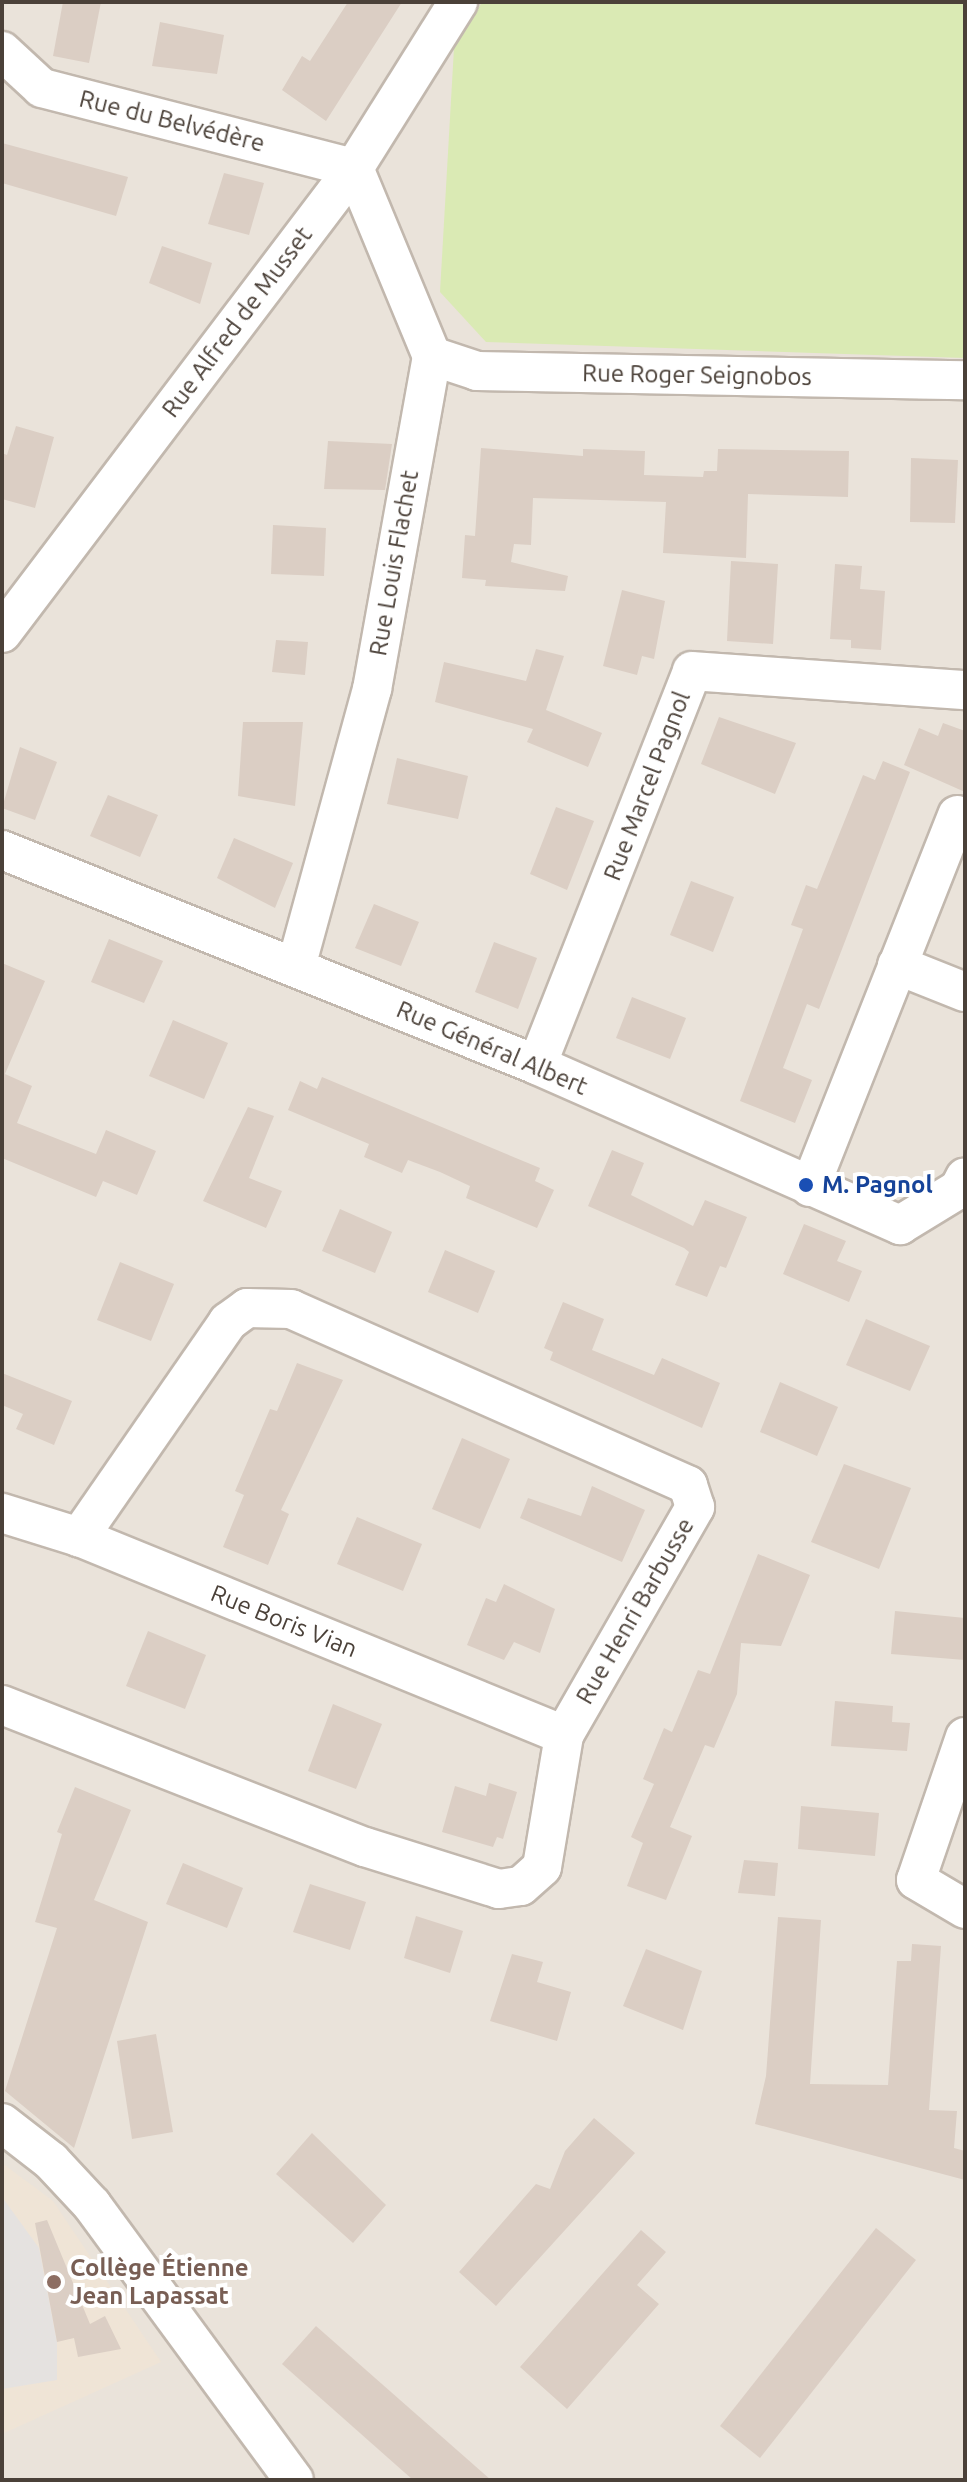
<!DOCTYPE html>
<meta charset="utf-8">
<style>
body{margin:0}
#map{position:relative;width:967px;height:2482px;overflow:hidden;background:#f6f1ec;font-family:Ubuntu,sans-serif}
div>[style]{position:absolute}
.residential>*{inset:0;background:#eae3da}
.education>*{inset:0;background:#efe4d6}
.green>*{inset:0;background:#daeab4}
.parking>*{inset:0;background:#e5e2e0}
.building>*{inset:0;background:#dbcec4}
.roads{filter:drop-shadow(2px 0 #c2b8ae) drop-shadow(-2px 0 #c2b8ae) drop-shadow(0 2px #c2b8ae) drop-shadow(0 -2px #c2b8ae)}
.minor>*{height:38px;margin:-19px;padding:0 19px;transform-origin:19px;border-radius:19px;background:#fff}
.dots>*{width:22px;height:22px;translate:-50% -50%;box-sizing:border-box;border:4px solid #fff;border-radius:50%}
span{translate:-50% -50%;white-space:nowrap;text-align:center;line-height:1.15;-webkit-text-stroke:8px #fff;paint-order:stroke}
.street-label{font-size:24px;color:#4b4139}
.transit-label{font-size:24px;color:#164399;font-weight:700}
.left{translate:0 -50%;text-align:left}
.education-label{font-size:24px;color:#785e54;font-weight:700}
.frame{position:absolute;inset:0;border:4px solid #4b4139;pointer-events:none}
</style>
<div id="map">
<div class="residential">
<div style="clip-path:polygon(2px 2px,965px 2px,965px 2480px,2px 2480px)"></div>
</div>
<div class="education">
<div style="clip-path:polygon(2px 2163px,53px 2201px,161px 2362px,2px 2434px)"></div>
</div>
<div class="green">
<div style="clip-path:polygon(482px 2px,965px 2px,965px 358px,486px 342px,440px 292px,454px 48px)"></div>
</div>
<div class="parking">
<div style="clip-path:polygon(2px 2197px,39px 2248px,57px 2342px,57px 2380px,2px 2389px)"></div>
</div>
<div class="building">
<div style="clip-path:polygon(63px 2px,101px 2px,89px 63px,53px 56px)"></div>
<div style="clip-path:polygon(348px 2px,402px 2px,326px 121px,282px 90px,302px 56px,310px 61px)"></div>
<div style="clip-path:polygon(160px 22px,224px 35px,217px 74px,152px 66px)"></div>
<div style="clip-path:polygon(2px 143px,128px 177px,116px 216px,2px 183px)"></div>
<div style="clip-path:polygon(224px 173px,264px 183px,249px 235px,208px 224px)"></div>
<div style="clip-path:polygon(162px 246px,212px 263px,200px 304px,149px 283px)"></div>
<div style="clip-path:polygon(16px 426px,54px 437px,35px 508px,2px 499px,2px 453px,7px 455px)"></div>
<div style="clip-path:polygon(328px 441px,392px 444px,385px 490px,324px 489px)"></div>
<div style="clip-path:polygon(481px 448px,583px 456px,583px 449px,645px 451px,644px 475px,703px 477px,704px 471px,717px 471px,718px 449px,849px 451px,848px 497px,748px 494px,746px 558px,663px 553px,666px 502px,533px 498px,531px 545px,514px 544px,511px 562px,568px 576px,565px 591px,485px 586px,486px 580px,462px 578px,465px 535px,475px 536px)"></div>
<div style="clip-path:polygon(911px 458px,958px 460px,955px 523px,910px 522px)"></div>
<div style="clip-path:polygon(273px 525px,326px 528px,324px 576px,271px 574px)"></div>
<div style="clip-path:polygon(731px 561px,778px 564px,773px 644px,727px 641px)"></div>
<div style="clip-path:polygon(835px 564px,862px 566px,860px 589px,885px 591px,881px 650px,851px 648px,851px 640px,830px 639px)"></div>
<div style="clip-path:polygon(622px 590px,665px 601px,654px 659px,642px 656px,637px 675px,603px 666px)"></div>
<div style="clip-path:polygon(276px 640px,308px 642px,305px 675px,272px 672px)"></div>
<div style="clip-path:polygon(536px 649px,564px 656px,546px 710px,602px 733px,588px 767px,527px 742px,533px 729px,435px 702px,444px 662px,526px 681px)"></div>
<div style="clip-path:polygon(719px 717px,796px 743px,775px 794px,701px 764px)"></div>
<div style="clip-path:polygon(243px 722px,303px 722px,295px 806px,238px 796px)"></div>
<div style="clip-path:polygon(943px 723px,965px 731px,965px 792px,904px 765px,919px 728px,938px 736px)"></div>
<div style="clip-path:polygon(20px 747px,57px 762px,35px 820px,2px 808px)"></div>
<div style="clip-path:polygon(397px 758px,468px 776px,458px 819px,387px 804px)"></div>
<div style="clip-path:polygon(883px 761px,910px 772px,819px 1009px,807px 1004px,783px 1068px,812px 1080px,795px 1123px,740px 1101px,803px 929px,791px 925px,806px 885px,817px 889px,863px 775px,875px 780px)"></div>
<div style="clip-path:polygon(108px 795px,158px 815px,140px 857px,90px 836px)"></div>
<div style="clip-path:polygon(556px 807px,594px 821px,567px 890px,530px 874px)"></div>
<div style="clip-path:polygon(234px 838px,293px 863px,275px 908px,217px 878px)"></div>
<div style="clip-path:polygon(691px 881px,734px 897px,713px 952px,670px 935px)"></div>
<div style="clip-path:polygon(374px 904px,419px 922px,401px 966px,355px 948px)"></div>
<div style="clip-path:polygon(109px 939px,163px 961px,144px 1003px,91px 982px)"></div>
<div style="clip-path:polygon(494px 942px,537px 958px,518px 1009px,475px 992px)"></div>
<div style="clip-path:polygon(2px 963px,45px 981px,5px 1074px,32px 1086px,17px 1123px,96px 1154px,106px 1130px,156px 1151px,137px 1195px,103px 1181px,96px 1197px,2px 1158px)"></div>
<div style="clip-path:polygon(632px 997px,686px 1018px,670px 1059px,616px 1038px)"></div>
<div style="clip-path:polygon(173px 1020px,228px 1043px,204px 1099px,149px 1076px)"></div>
<div style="clip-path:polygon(322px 1077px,540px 1168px,535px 1181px,554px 1190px,537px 1228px,466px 1198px,470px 1186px,440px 1172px,408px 1160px,402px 1173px,364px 1157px,369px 1144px,288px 1110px,300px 1081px,317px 1089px)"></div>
<div style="clip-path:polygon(248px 1107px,274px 1116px,249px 1178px,282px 1191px,266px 1228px,203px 1201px)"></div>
<div style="clip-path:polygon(612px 1150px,644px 1163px,631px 1195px,693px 1226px,705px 1200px,747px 1217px,726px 1268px,720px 1266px,707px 1297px,675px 1285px,689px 1252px,684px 1248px,588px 1206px)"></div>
<div style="clip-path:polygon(340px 1209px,392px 1232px,375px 1273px,322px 1251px)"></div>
<div style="clip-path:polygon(804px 1224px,846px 1241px,837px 1261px,862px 1271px,849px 1302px,783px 1274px)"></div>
<div style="clip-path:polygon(445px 1250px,495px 1271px,478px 1313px,428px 1292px)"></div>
<div style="clip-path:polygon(120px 1262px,174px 1284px,151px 1341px,97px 1320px)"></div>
<div style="clip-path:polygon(563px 1302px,604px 1319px,592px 1350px,654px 1375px,662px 1358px,720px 1383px,702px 1428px,550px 1360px,553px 1352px,544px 1348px)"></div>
<div style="clip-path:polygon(866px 1319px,930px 1346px,910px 1391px,846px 1365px)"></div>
<div style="clip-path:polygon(297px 1363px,343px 1380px,281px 1510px,289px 1514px,268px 1565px,223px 1547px,244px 1495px,235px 1491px,270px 1409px,277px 1411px)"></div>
<div style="clip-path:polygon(2px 1373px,72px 1401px,54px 1445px,16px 1429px,23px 1414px,2px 1405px)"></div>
<div style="clip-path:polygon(780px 1382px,838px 1407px,817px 1456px,760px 1432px)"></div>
<div style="clip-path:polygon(462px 1438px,510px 1459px,480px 1529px,432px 1509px)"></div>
<div style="clip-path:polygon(844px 1464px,911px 1488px,879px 1569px,811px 1542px)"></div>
<div style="clip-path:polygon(592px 1486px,645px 1510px,622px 1562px,520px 1518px,528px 1498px,581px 1516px)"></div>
<div style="clip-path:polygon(357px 1517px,422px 1544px,403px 1591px,337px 1564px)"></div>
<div style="clip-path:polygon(758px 1554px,810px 1575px,781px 1646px,741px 1643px,737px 1694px,714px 1748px,705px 1745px,670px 1827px,692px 1836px,666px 1900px,627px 1886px,643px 1843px,631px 1837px,654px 1784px,643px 1779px,664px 1728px,672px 1732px,698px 1670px,710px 1674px)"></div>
<div style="clip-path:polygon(504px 1584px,555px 1609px,540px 1653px,514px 1642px,504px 1660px,467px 1645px,486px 1598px,496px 1602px)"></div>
<div style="clip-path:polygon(895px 1611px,965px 1618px,965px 1660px,891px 1654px)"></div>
<div style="clip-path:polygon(148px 1631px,206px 1655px,185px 1709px,126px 1686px)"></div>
<div style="clip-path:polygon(835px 1701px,893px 1706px,892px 1722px,910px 1723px,907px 1751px,831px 1746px)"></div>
<div style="clip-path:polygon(333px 1704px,382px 1724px,356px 1789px,308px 1771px)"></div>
<div style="clip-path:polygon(489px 1783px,517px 1792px,503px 1839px,497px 1837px,493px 1847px,442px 1832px,455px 1786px,486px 1796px)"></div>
<div style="clip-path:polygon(75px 1787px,131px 1810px,94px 1900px,148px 1922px,74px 2148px,5px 2091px,57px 1928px,35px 1922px,62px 1834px,57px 1832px)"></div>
<div style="clip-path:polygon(801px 1806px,879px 1813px,875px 1856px,798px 1849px)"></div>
<div style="clip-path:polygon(744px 1860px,778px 1863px,775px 1896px,738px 1893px)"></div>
<div style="clip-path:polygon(183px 1863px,243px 1888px,227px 1928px,166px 1904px)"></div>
<div style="clip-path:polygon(310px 1884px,366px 1902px,350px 1950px,293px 1932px)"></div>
<div style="clip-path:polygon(416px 1916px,463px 1931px,450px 1973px,404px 1958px)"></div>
<div style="clip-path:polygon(778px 1917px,821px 1920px,810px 2084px,888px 2085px,897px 1961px,911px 1961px,912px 1944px,941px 1946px,929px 2110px,957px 2111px,954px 2148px,965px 2151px,965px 2180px,755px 2124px,766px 2076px)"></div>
<div style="clip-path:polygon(646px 1949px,702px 1971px,683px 2030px,623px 2006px)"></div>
<div style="clip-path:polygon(512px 1954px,543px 1962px,537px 1982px,571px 1992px,557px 2041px,490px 2021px)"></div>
<div style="clip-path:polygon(156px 2034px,173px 2132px,132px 2139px,117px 2041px)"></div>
<div style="clip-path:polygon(594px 2118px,635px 2153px,496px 2306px,459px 2272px,536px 2184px,550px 2189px,565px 2151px)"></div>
<div style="clip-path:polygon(312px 2133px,386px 2205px,353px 2243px,276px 2174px)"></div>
<div style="clip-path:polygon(47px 2220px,90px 2324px,105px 2316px,121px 2349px,78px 2357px,74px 2338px,57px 2342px,35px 2223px)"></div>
<div style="clip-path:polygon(876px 2228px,916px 2260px,760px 2458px,720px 2426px)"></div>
<div style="clip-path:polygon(641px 2230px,666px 2252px,637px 2285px,659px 2304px,567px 2409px,520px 2367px)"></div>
<div style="clip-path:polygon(316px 2326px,491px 2480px,413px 2480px,282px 2364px)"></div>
</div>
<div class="roads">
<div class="minor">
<div style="left:2px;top:51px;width:54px;rotate:42.8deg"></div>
<div style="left:42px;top:88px;width:322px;rotate:14.4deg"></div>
<div style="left:354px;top:168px;width:204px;rotate:67.5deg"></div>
<div style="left:432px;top:356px;width:338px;rotate:100.2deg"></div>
<div style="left:372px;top:689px;width:287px;rotate:105.3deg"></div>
<div style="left:432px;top:356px;width:47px;rotate:18.4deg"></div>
<div style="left:477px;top:371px;width:488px;rotate:1.1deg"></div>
<div style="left:2px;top:633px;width:583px;rotate:-52.87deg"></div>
<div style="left:354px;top:168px;width:196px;rotate:-57.9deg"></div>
<div style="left:2px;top:850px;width:577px;rotate:21.89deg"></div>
<div style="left:537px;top:1065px;width:397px;rotate:23.8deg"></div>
<div style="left:900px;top:1225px;width:69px;rotate:-31.4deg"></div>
<div style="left:959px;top:1189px;width:13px;rotate:-63deg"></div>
<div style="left:897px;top:965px;width:73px;rotate:21.7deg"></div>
<div style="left:537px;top:1065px;width:423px;rotate:-68.5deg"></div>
<div style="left:692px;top:671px;width:274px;rotate:4deg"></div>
<div style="left:810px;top:1187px;width:400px;rotate:-68.4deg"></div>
<div style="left:2px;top:1513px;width:81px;rotate:17.3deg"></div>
<div style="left:79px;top:1537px;width:524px;rotate:22.21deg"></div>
<div style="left:2px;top:1705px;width:390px;rotate:21.4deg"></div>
<div style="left:365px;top:1847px;width:140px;rotate:17.4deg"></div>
<div style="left:499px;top:1889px;width:22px;rotate:-8deg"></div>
<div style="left:521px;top:1886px;width:28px;rotate:-42deg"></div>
<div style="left:542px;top:1867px;width:134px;rotate:-80.5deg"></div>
<div style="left:564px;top:1735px;width:263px;rotate:-60.1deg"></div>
<div style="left:695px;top:1507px;width:23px;rotate:-108deg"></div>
<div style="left:688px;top:1485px;width:434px;rotate:-156.1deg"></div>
<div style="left:291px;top:1309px;width:44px;rotate:-178.7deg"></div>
<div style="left:247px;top:1308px;width:24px;rotate:144deg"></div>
<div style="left:228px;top:1322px;width:262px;rotate:124.7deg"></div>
<div style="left:965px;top:1737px;width:151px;rotate:108.9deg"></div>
<div style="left:916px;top:1880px;width:57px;rotate:30.6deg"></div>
<div style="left:2px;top:2123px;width:62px;rotate:37.8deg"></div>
<div style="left:51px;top:2161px;width:60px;rotate:47deg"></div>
<div style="left:92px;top:2205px;width:341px;rotate:53.7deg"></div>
</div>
</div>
<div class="dots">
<div style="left:806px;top:1185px;background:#1a4fb4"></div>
<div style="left:54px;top:2282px;background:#8d6e63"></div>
</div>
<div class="street-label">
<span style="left:172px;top:121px;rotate:14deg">Rue du Belvédère</span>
<span style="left:237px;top:322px;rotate:-53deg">Rue Alfred de Musset</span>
<span style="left:697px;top:375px;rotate:1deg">Rue Roger Seignobos</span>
<span style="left:394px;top:563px;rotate:-80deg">Rue Louis Flachet</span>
<span style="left:647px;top:786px;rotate:-69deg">Rue Marcel Pagnol</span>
<span style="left:492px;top:1048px;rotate:23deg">Rue Général Albert</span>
<span style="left:635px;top:1611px;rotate:-60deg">Rue Henri Barbusse</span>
<span style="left:284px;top:1621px;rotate:22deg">Rue Boris Vian</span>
</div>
<div class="transit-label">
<span class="left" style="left:822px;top:1185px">M. Pagnol</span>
</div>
<div class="education-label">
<span class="left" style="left:70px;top:2282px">Collège Étienne<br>Jean Lapassat</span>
</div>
<div class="frame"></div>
</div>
